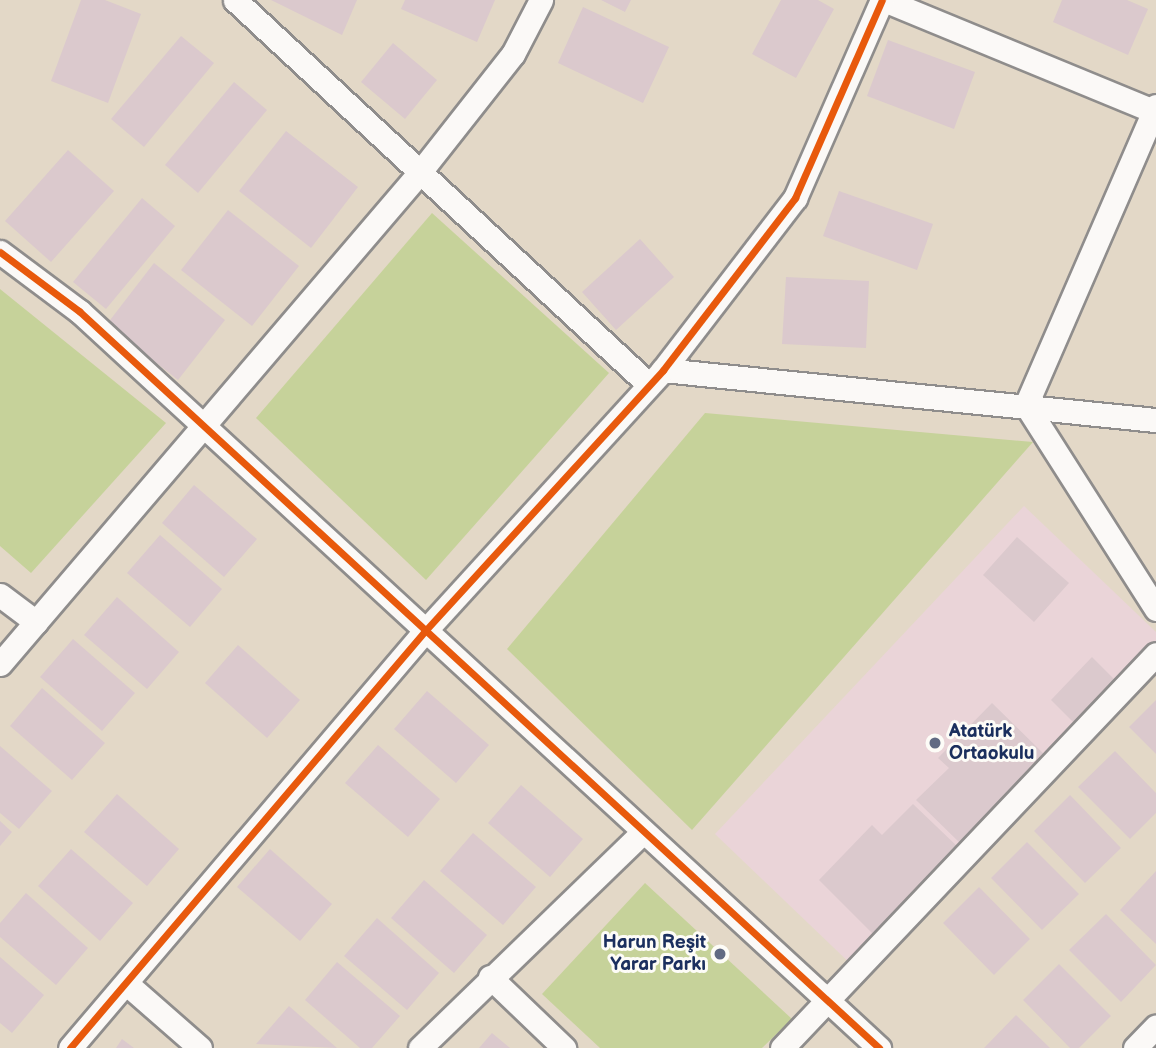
<!DOCTYPE html>
<meta charset="utf-8">
<style>
body{margin:0}
#map{position:relative;width:1156px;height:1048px;overflow:hidden;background:#e3d8c7;font-family:"Balsamiq Sans",sans-serif}
div>[style]{position:absolute}
.built>*{inset:0;background:#ead4d8}
.green>*{inset:0;background:#c6d29a}
.building>*{inset:0;background:#dbc9cd}
.roads{filter:drop-shadow(2px 0 #8f8d8c) drop-shadow(-2px 0 #8f8d8c) drop-shadow(0 2px #8f8d8c) drop-shadow(0 -2px #8f8d8c)}
.street>*{height:23px;margin:-11.5px;padding:0 11.5px;transform-origin:11.5px;border-radius:11.5px;background:#fbf9f7}
.cycleway>*{height:7px;margin:-3.5px;padding:0 3.5px;transform-origin:3.5px;border-radius:3.5px;background:#e8590c}
.dots>*{width:19px;height:19px;translate:-50% -50%;box-sizing:border-box;border:4px solid #fdfcf7;border-radius:50%}
span{translate:-50% -50%;white-space:nowrap;text-align:center;line-height:1.15;-webkit-text-stroke:6px #fdfcf7;paint-order:stroke}
.poi-label{font-size:19px;color:#1b2f5e;font-weight:700}
.left{translate:0 -50%;text-align:left}
.right{translate:-100% -50%;text-align:right}
</style>
<div id="map">
<div class="built">
<div style="clip-path:polygon(1024px 506px,1156px 632px,1156px 651px,856px 969px,715px 834px)"></div>
</div>
<div class="green">
<div style="clip-path:polygon(432px 213px,609px 373px,426px 580px,256px 418px)"></div>
<div style="clip-path:polygon(0 289px,166px 423px,31px 573px,0 546px)"></div>
<div style="clip-path:polygon(705px 413px,1033px 442px,692px 830px,507px 649px)"></div>
<div style="clip-path:polygon(645px 883px,792px 1019px,762px 1048px,600px 1048px,542px 994px)"></div>
</div>
<div class="building">
<div style="clip-path:polygon(81px 0,105px 0,141px 14px,108px 103px,51px 81px)"></div>
<div style="clip-path:polygon(271px 0,357px 0,342px 35px)"></div>
<div style="clip-path:polygon(405px 0,495px 0,477px 42px,401px 9px)"></div>
<div style="clip-path:polygon(601px 0,631px 0,625px 12px)"></div>
<div style="clip-path:polygon(781px 0,818px 0,834px 9px,796px 78px,752px 54px)"></div>
<div style="clip-path:polygon(1062px 0,1127px 0,1148px 9px,1128px 55px,1053px 22px)"></div>
<div style="clip-path:polygon(583px 7px,669px 47px,643px 103px,558px 63px)"></div>
<div style="clip-path:polygon(181px 36px,214px 63px,144px 147px,111px 119px)"></div>
<div style="clip-path:polygon(888px 40px,975px 72px,954px 129px,867px 96px)"></div>
<div style="clip-path:polygon(393px 43px,437px 80px,405px 119px,361px 82px)"></div>
<div style="clip-path:polygon(234px 82px,267px 110px,198px 193px,165px 165px)"></div>
<div style="clip-path:polygon(286px 131px,358px 187px,311px 248px,239px 191px)"></div>
<div style="clip-path:polygon(68px 150px,114px 191px,51px 262px,5px 221px)"></div>
<div style="clip-path:polygon(839px 191px,933px 224px,917px 270px,823px 236px)"></div>
<div style="clip-path:polygon(142px 198px,175px 226px,106px 309px,73px 282px)"></div>
<div style="clip-path:polygon(228px 210px,299px 266px,252px 326px,181px 270px)"></div>
<div style="clip-path:polygon(640px 239px,674px 277px,616px 330px,582px 292px)"></div>
<div style="clip-path:polygon(154px 263px,225px 320px,178px 380px,107px 324px)"></div>
<div style="clip-path:polygon(786px 277px,869px 281px,866px 348px,782px 344px)"></div>
<div style="clip-path:polygon(194px 485px,257px 539px,224px 577px,162px 523px)"></div>
<div style="clip-path:polygon(160px 535px,222px 589px,190px 627px,127px 573px)"></div>
<div style="clip-path:polygon(1017px 537px,1069px 583px,1034px 622px,983px 575px)"></div>
<div style="clip-path:polygon(117px 597px,179px 652px,147px 689px,84px 635px)"></div>
<div style="clip-path:polygon(73px 639px,135px 693px,102px 731px,40px 677px)"></div>
<div style="clip-path:polygon(238px 645px,300px 700px,267px 738px,205px 683px)"></div>
<div style="clip-path:polygon(1092px 657px,1115px 680px,1073px 722px,1051px 700px)"></div>
<div style="clip-path:polygon(42px 688px,105px 743px,72px 780px,10px 726px)"></div>
<div style="clip-path:polygon(427px 691px,489px 745px,456px 783px,394px 729px)"></div>
<div style="clip-path:polygon(1156px 700px,1156px 754px,1129px 727px)"></div>
<div style="clip-path:polygon(992px 703px,1048px 758px,962px 845px,916px 800px,949px 768px,938px 758px)"></div>
<div style="clip-path:polygon(378px 745px,440px 799px,408px 837px,345px 783px)"></div>
<div style="clip-path:polygon(0 746px,52px 791px,19px 829px,0 813px)"></div>
<div style="clip-path:polygon(1115px 751px,1156px 793px,1156px 813px,1130px 839px,1078px 787px)"></div>
<div style="clip-path:polygon(521px 785px,583px 839px,550px 877px,488px 823px)"></div>
<div style="clip-path:polygon(117px 794px,179px 849px,147px 886px,84px 832px)"></div>
<div style="clip-path:polygon(1070px 795px,1121px 848px,1085px 883px,1034px 831px)"></div>
<div style="clip-path:polygon(913px 804px,959px 848px,874px 935px,819px 880px,872px 825px,882px 835px)"></div>
<div style="clip-path:polygon(0 821px,12px 832px,0 846px)"></div>
<div style="clip-path:polygon(473px 833px,536px 887px,503px 925px,440px 871px)"></div>
<div style="clip-path:polygon(1027px 842px,1079px 894px,1042px 930px,991px 878px)"></div>
<div style="clip-path:polygon(71px 849px,133px 903px,100px 941px,38px 886px)"></div>
<div style="clip-path:polygon(270px 849px,332px 904px,300px 941px,237px 887px)"></div>
<div style="clip-path:polygon(1156px 871px,1156px 944px,1120px 910px)"></div>
<div style="clip-path:polygon(424px 880px,487px 935px,454px 973px,391px 918px)"></div>
<div style="clip-path:polygon(979px 887px,1030px 939px,994px 975px,943px 923px)"></div>
<div style="clip-path:polygon(26px 893px,88px 948px,56px 985px,0 937px,0 923px)"></div>
<div style="clip-path:polygon(1106px 914px,1156px 965px,1121px 1002px,1069px 950px)"></div>
<div style="clip-path:polygon(377px 918px,439px 973px,407px 1010px,344px 956px)"></div>
<div style="clip-path:polygon(0 957px,44px 995px,12px 1033px,0 1023px)"></div>
<div style="clip-path:polygon(337px 962px,400px 1016px,372px 1048px,360px 1048px,305px 1000px)"></div>
<div style="clip-path:polygon(1059px 964px,1111px 1016px,1079px 1048px,1070px 1048px,1023px 1000px)"></div>
<div style="clip-path:polygon(289px 1006px,337px 1048px,256px 1044px)"></div>
<div style="clip-path:polygon(1016px 1015px,1050px 1048px,984px 1048px)"></div>
<div style="clip-path:polygon(492px 1033px,510px 1048px,479px 1048px)"></div>
<div style="clip-path:polygon(122px 1039px,134px 1048px,116px 1048px)"></div>
</div>
<div class="roads">
<div class="street">
<div style="left:235px;top:0;width:561px;rotate:42.91deg"></div>
<div style="left:884px;top:0;width:294px;rotate:22.4deg"></div>
<div style="left:1156px;top:106px;width:326px;rotate:113.5deg"></div>
<div style="left:1026px;top:405px;width:242px;rotate:57.5deg"></div>
<div style="left:0;top:252px;width:99px;rotate:36.8deg"></div>
<div style="left:79px;top:311px;width:1088px;rotate:42.65deg"></div>
<div style="left:663px;top:370px;width:496px;rotate:5.8deg"></div>
<div style="left:0;top:595px;width:45px;rotate:36.9deg"></div>
<div style="left:0;top:664px;width:647px;rotate:-49.51deg"></div>
<div style="left:420px;top:172px;width:150px;rotate:-51.8deg"></div>
<div style="left:513px;top:54px;width:61px;rotate:-62.6deg"></div>
<div style="left:490px;top:977px;width:103px;rotate:43.8deg"></div>
<div style="left:127px;top:984px;width:97px;rotate:41.2deg"></div>
<div style="left:70px;top:1048px;width:546px;rotate:-49.6deg"></div>
<div style="left:424px;top:632px;width:355px;rotate:-47.6deg"></div>
<div style="left:663px;top:370px;width:217px;rotate:-52.5deg"></div>
<div style="left:795px;top:198px;width:216px;rotate:-66.3deg"></div>
<div style="left:420px;top:1048px;width:309px;rotate:-44.1deg"></div>
<div style="left:782px;top:1048px;width:543px;rotate:-46.49deg"></div>
<div style="left:1135px;top:1048px;width:30px;rotate:-46deg"></div>
</div>
</div>
<div class="cycleway">
<div style="left:0;top:252px;width:99px;rotate:36.8deg"></div>
<div style="left:79px;top:311px;width:1088px;rotate:42.65deg"></div>
<div style="left:70px;top:1048px;width:546px;rotate:-49.6deg"></div>
<div style="left:424px;top:632px;width:355px;rotate:-47.6deg"></div>
<div style="left:663px;top:370px;width:217px;rotate:-52.5deg"></div>
<div style="left:795px;top:198px;width:216px;rotate:-66.3deg"></div>
</div>
<div class="dots">
<div style="left:935px;top:743px;background:#616a83"></div>
<div style="left:720px;top:954px;background:#616a83"></div>
</div>
<div class="poi-label">
<span class="left" style="left:949px;top:743px">Atatürk<br>Ortaokulu</span>
<span class="right" style="left:706px;top:954px">Harun Reşit<br>Yarar Parkı</span>
</div>
</div>
